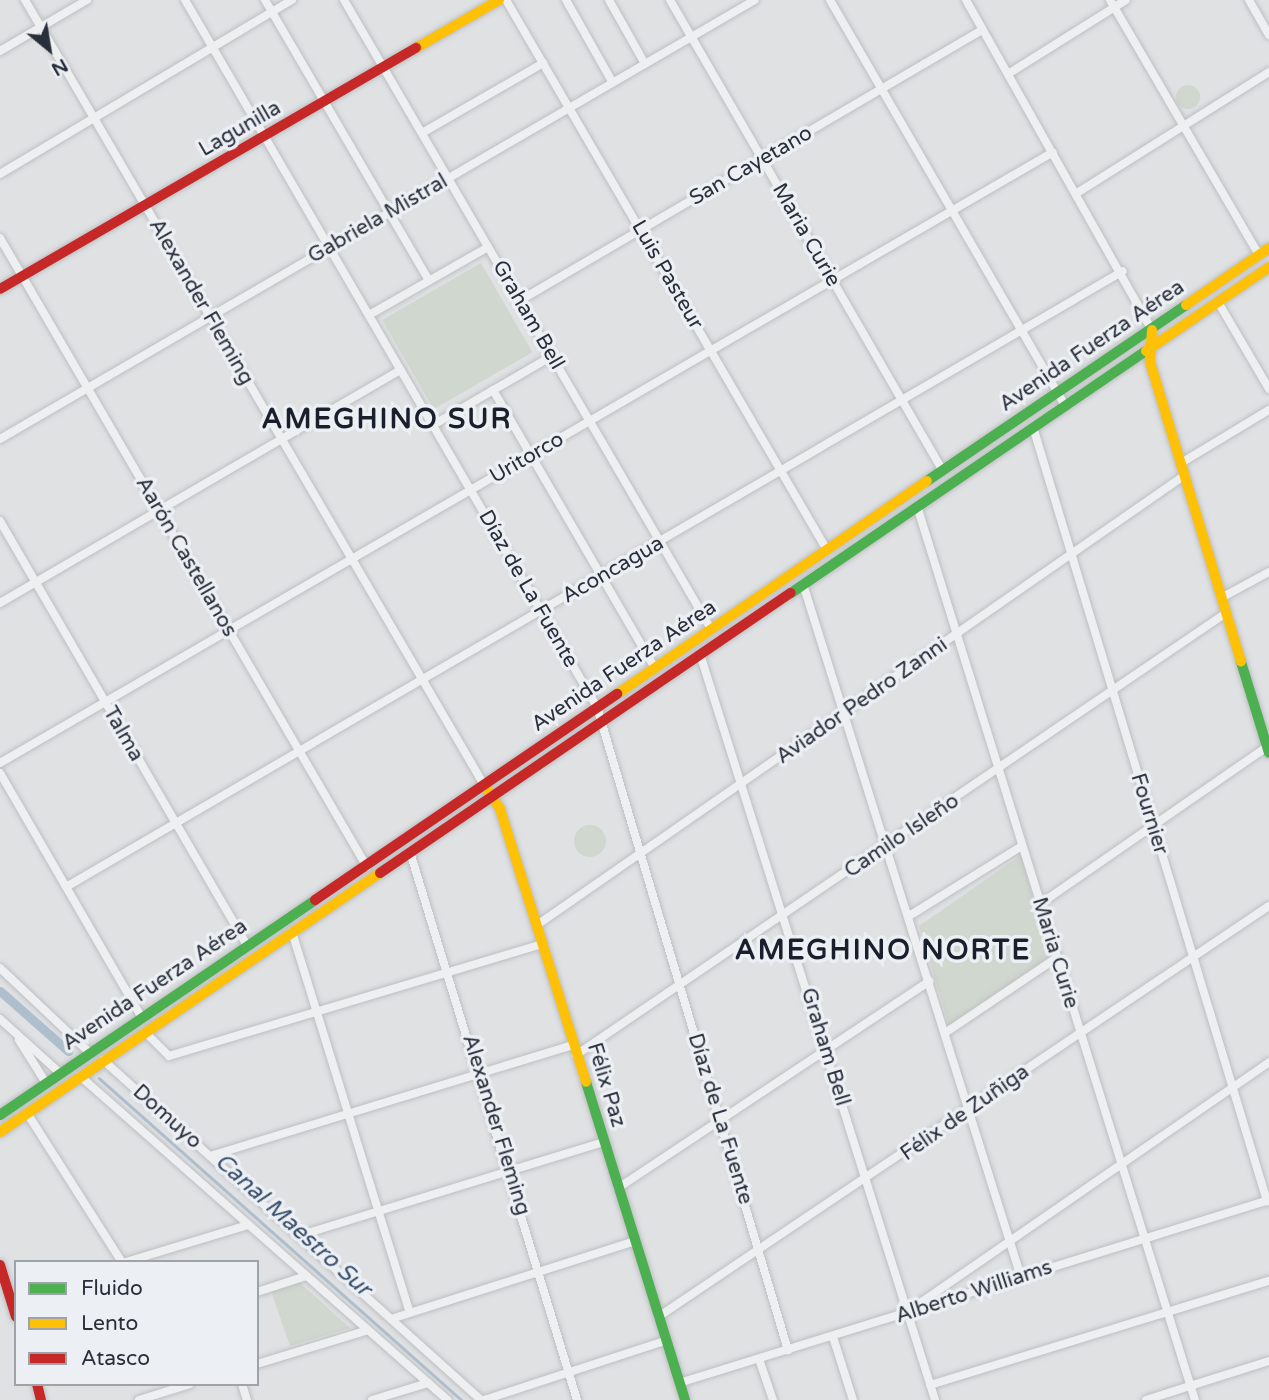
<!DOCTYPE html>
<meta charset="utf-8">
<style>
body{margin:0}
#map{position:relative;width:1269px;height:1400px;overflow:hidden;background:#dfe1e3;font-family:"Varela Round",sans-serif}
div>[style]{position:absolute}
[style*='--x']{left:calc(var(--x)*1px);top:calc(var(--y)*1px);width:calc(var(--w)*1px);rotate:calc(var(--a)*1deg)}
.green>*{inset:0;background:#d0d7cf;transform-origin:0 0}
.round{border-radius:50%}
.stream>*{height:2.5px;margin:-1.25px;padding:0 1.25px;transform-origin:1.25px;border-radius:1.25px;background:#afbecd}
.canal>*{height:9px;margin:-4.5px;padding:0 4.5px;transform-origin:4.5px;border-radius:4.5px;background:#afbecd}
.roads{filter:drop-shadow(0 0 2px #bdbfc1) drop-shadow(0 0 2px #bdbfc1)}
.street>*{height:8px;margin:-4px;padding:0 4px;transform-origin:4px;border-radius:4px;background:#eeeff0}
.fast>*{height:10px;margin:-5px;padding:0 5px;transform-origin:5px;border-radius:5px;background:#4caf50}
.slow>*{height:10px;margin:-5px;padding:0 5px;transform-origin:5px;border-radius:5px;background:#ffc107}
.jam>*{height:10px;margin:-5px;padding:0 5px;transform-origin:5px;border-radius:5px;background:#c62828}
span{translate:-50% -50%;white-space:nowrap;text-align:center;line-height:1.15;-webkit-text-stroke:7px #eceff3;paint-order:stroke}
.street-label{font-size:21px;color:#282f3b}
.water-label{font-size:23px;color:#364e6b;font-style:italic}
.district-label{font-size:28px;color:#1a202b;font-weight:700;letter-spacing:2px}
.legend{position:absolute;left:14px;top:1260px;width:245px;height:126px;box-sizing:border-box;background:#eceff3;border:2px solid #9ea2a9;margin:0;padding:9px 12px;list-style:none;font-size:21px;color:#282f3b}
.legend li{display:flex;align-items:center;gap:14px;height:35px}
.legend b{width:35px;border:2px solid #9ea2a9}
.north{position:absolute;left:14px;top:14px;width:70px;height:70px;-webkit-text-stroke:5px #eceff3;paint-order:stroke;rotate:150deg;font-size:19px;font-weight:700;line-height:28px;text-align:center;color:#282f3b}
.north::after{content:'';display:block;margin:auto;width:24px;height:32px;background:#282f3b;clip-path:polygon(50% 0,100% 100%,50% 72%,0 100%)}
</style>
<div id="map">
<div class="green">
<i class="round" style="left:1176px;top:85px;width:24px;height:24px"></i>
<i style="left:481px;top:263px;width:103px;height:114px;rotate:60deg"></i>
<i class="round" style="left:574px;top:825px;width:32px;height:32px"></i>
<i style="clip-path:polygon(1021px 855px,1050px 958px,949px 1025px,919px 926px)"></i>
<i style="clip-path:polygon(299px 1282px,350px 1328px,290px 1346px,271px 1291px)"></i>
</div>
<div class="stream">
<i style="--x:99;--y:1078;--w:485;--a:41.6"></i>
</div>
<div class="canal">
<i style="--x:0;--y:991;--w:91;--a:41.4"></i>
</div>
<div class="roads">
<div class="street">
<i style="--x:25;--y:0;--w:909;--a:59.68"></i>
<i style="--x:185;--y:0;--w:818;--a:59.77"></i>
<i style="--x:597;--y:707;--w:671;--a:73.46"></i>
<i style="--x:265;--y:0;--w:325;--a:59.7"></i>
<i style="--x:344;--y:0;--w:728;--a:59.74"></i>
<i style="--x:506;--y:0;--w:637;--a:59.73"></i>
<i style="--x:566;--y:0;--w:95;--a:60.5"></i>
<i style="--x:609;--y:0;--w:73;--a:60.6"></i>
<i style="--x:670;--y:0;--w:544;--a:59.9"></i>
<i style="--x:830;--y:0;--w:468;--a:59.9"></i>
<i style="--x:966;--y:0;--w:379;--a:60.6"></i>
<i style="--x:1110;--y:0;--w:295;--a:59.7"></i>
<i style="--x:1249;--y:0;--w:40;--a:60.3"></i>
<i style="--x:0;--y:51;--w:101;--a:-30.4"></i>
<i style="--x:1008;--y:74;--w:139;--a:-32.1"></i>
<i style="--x:422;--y:133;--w:140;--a:-30"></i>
<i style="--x:0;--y:174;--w:340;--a:-30.8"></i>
<i style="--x:1077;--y:193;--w:227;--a:-32.2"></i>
<i style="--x:0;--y:238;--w:728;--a:59.74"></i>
<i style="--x:519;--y:301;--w:536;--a:-30.34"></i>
<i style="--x:1218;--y:302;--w:101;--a:59.6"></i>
<i style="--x:369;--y:315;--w:137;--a:-29.7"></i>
<i style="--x:493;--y:390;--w:322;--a:59.8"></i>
<i style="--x:433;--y:425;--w:138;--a:-30.1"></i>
<i style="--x:1033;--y:427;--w:809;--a:73.18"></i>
<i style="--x:0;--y:439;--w:873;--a:-30.18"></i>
<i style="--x:1181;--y:463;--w:103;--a:-31.1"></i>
<i style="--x:917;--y:506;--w:936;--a:72.73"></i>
<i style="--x:0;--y:521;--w:492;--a:59.8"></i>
<i style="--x:803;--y:584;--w:726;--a:72.54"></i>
<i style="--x:1221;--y:598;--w:55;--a:-28.4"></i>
<i style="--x:0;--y:603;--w:463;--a:-30.2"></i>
<i style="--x:700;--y:654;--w:782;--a:72.51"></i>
<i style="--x:0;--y:763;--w:1217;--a:-30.12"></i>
<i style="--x:0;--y:773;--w:283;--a:59.9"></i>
<i style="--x:410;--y:852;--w:573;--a:73.05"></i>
<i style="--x:66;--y:887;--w:1223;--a:-30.23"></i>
<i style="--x:1040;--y:904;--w:276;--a:-34.7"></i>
<i style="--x:909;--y:916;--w:133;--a:-31.8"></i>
<i style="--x:537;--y:925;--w:789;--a:-34.78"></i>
<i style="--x:292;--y:932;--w:396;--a:72.8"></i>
<i style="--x:0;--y:968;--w:124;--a:43.4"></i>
<i style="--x:0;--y:1019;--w:81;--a:42"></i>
<i style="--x:145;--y:1032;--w:34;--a:45"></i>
<i style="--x:169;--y:1056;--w:390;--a:-16.7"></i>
<i style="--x:945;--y:1033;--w:134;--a:-34"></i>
<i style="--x:19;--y:1040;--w:51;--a:57.9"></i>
<i style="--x:576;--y:1055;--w:786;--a:-34.22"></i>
<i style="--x:103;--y:1060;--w:508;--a:41.97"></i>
<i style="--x:80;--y:1076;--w:490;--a:41.4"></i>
<i style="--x:27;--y:1113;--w:177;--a:57.5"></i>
<i style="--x:210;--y:1156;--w:380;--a:-17"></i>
<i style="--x:618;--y:1188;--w:374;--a:-33.6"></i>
<i style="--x:298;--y:1236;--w:319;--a:-17.1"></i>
<i style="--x:126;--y:1262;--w:127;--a:-16.9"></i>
<i style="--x:257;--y:1292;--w:52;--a:-18.1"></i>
<i style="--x:919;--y:1309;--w:9;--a:-63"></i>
<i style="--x:923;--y:1301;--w:421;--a:-34.6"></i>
<i style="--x:658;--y:1317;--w:736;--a:-33.93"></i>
<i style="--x:391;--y:1319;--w:256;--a:-17.7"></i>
<i style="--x:833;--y:1337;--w:66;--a:72.4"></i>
<i style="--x:759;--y:1359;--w:43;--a:71.1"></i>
<i style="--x:257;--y:1364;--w:116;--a:-17"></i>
<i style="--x:679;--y:1383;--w:618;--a:-17.23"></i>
<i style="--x:242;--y:1384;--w:17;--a:73"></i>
<i style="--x:930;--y:1385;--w:355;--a:-17.1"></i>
<i style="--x:139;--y:1400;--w:53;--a:-17.4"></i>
<i style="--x:372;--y:1400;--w:59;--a:-16.9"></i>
<i style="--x:484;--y:1400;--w:190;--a:-18.1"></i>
<i style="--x:1146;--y:1400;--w:129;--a:-17.6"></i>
</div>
<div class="fast">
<i style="--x:927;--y:481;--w:313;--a:-34.2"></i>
<i style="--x:791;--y:593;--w:430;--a:-34.3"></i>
<i style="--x:1241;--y:662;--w:95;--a:72.9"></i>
<i style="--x:586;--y:1082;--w:333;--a:72.7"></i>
<i style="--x:0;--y:1115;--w:381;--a:-34.3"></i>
</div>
<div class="slow">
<i style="--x:416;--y:48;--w:96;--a:-30"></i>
<i style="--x:1186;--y:305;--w:101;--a:-34.5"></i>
<i style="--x:1152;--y:330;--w:32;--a:94"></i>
<i style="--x:1150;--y:362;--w:313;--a:73.1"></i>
<i style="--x:1146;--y:351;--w:149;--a:-34.3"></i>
<i style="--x:617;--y:694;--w:376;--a:-34.5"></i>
<i style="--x:484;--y:785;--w:29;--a:56"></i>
<i style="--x:500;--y:809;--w:286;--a:72.5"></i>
<i style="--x:0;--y:1132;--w:460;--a:-34.3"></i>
</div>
<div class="jam">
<i style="--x:0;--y:289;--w:481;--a:-30.1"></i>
<i style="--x:380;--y:873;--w:497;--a:-34.3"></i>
<i style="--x:315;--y:900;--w:366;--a:-34.3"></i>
<i style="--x:0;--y:1265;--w:54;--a:72.9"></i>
<i style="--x:37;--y:1384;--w:16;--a:76"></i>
</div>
</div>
<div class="street-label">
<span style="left:240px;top:129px;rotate:-30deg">Lagunilla</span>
<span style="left:751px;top:166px;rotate:-30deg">San Cayetano</span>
<span style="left:378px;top:219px;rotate:-30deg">Gabriela Mistral</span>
<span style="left:806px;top:235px;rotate:60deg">Maria Curie</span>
<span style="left:667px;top:275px;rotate:60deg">Luis Pasteur</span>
<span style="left:201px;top:302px;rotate:60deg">Alexander Fleming</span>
<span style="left:528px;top:315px;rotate:60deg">Graham Bell</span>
<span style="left:1092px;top:346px;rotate:-34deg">Avenida Fuerza Aérea</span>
<span style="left:527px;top:458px;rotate:-30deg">Uritorco</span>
<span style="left:186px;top:557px;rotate:60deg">Aarón Castellanos</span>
<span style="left:613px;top:570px;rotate:-30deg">Aconcagua</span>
<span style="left:528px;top:589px;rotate:60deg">Díaz de La Fuente</span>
<span style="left:624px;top:666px;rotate:-34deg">Avenida Fuerza Aérea</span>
<span style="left:862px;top:701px;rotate:-35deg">Aviador Pedro Zanni</span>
<span style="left:123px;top:734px;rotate:60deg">Talma</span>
<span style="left:1149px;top:814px;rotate:73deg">Fournier</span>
<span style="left:902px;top:836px;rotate:-34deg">Camilo Isleño</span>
<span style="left:1055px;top:953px;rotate:73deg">Maria Curie</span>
<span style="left:155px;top:985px;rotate:-34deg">Avenida Fuerza Aérea</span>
<span style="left:825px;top:1047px;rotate:73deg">Graham Bell</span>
<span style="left:606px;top:1085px;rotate:73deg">Félix Paz</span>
<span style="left:965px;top:1113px;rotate:-35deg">Félix de Zuñiga</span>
<span style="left:167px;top:1117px;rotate:42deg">Domuyo</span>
<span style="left:720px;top:1119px;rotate:73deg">Díaz de La Fuente</span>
<span style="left:496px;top:1125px;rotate:73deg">Alexander Fleming</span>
<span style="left:974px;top:1292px;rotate:-18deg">Alberto Williams</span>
</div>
<div class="water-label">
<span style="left:293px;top:1225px;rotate:42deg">Canal Maestro Sur</span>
</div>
<div class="district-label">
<span style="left:387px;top:419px">AMEGHINO SUR</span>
<span style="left:883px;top:950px">AMEGHINO NORTE</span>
</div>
<ul class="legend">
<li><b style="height:9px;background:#4caf50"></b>Fluido</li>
<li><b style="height:9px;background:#ffc107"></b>Lento</li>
<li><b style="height:9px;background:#c62828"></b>Atasco</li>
</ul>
<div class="north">N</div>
</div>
